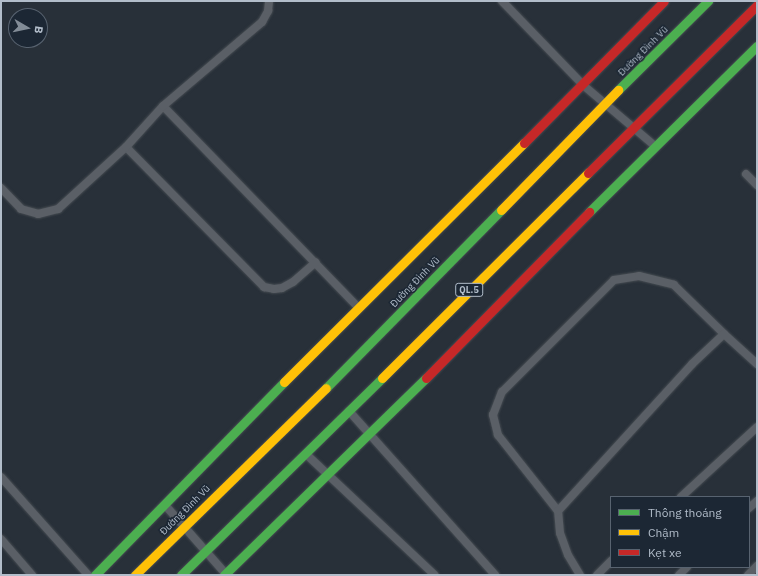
<!DOCTYPE html>
<meta charset="utf-8">
<style>
body{margin:0}
#map{position:relative;width:758px;height:576px;overflow:hidden;background:#283039;font-family:"IBM Plex Sans",sans-serif}
div>[style]{position:absolute}
[style*='--x']{left:calc(var(--x)*1px);top:calc(var(--y)*1px);width:calc(var(--w)*1px);rotate:calc(var(--a)*1deg)}
.roads{filter:drop-shadow(0 0 1px #454b51) drop-shadow(0 0 1px #454b51)}
.lane>*{height:8px;margin:-4px;padding:0 4px;transform-origin:4px;border-radius:4px;background:#5a5f66}
.fast>*{height:9px;margin:-4.5px;padding:0 4.5px;transform-origin:4.5px;border-radius:4.5px;background:#4caf50}
.slow>*{height:9px;margin:-4.5px;padding:0 4.5px;transform-origin:4.5px;border-radius:4.5px;background:#ffc107}
.jam>*{height:9px;margin:-4.5px;padding:0 4.5px;transform-origin:4.5px;border-radius:4.5px;background:#c62828}
span{translate:-50% -50%;white-space:nowrap;text-align:center;line-height:1.15;-webkit-text-stroke:3px #1c2734;paint-order:stroke}
.shield-label span{padding:1px 3px;background:#1c2734;border:1px solid;border-radius:3px;-webkit-text-stroke-width:0}
.shield-label{font-size:9px;color:#b2bdca;font-weight:700}
.street-label{font-size:10px;color:#b2bdca}
.frame{position:absolute;inset:0;border:2px solid #b2bdca;pointer-events:none}
.legend{position:absolute;left:610px;top:496px;width:140px;height:72px;box-sizing:border-box;background:#1c2734;border:1px solid #586370;margin:0;padding:5px 7px;list-style:none;font-size:12px;color:#b2bdca}
.legend li{display:flex;align-items:center;gap:8px;height:20px}
.legend b{width:20px;border:1px solid #586370}
.north{position:absolute;left:8px;top:8px;width:40px;height:40px;box-sizing:border-box;background:#1c2734;border:1px solid #586370;border-radius:50%;rotate:99deg;font-size:11px;font-weight:700;line-height:16px;text-align:center;color:#b2bdca}
.north::after{content:'';display:block;margin:auto;width:14px;height:18px;background:#828c97;clip-path:polygon(50% 0,100% 100%,50% 72%,0 100%)}
</style>
<div id="map">
<div class="roads">
<div class="lane">
<i style="--x:502;--y:1;--w:117;--a:46"></i>
<i style="--x:583;--y:85;--w:94;--a:40.3"></i>
<i style="--x:163;--y:106;--w:281;--a:45.9"></i>
<i style="--x:126;--y:147;--w:197;--a:45.4"></i>
<i style="--x:264;--y:287;--w:10;--a:11"></i>
<i style="--x:274;--y:289;--w:8;--a:-7"></i>
<i style="--x:282;--y:288;--w:13;--a:-29"></i>
<i style="--x:293;--y:282;--w:30;--a:-41"></i>
<i style="--x:746;--y:174;--w:16;--a:45"></i>
<i style="--x:1;--y:188;--w:29;--a:46"></i>
<i style="--x:21;--y:209;--w:18;--a:16"></i>
<i style="--x:38;--y:214;--w:21;--a:-14"></i>
<i style="--x:58;--y:209;--w:92;--a:-42.4"></i>
<i style="--x:126;--y:147;--w:55;--a:-47.9"></i>
<i style="--x:163;--y:106;--w:130;--a:-40.3"></i>
<i style="--x:262;--y:22;--w:13;--a:-61"></i>
<i style="--x:268;--y:11;--w:10;--a:-84"></i>
<i style="--x:349;--y:411;--w:220;--a:48.3"></i>
<i style="--x:307;--y:455;--w:175;--a:43.2"></i>
<i style="--x:1;--y:477;--w:131;--a:48.4"></i>
<i style="--x:681;--y:497;--w:103;--a:-42.6"></i>
<i style="--x:165;--y:505;--w:91;--a:48.6"></i>
<i style="--x:749;--y:508;--w:11;--a:-41"></i>
<i style="--x:558;--y:511;--w:97;--a:-128.3"></i>
<i style="--x:498;--y:435;--w:21;--a:-104"></i>
<i style="--x:493;--y:415;--w:25;--a:-69"></i>
<i style="--x:502;--y:392;--w:158;--a:-45"></i>
<i style="--x:614;--y:280;--w:25;--a:-9"></i>
<i style="--x:639;--y:276;--w:36;--a:14"></i>
<i style="--x:674;--y:285;--w:70;--a:44.4"></i>
<i style="--x:1;--y:539;--w:48;--a:49.3"></i>
<i style="--x:580;--y:575;--w:23;--a:-121"></i>
<i style="--x:568;--y:555;--w:23;--a:-110"></i>
<i style="--x:560;--y:533;--w:22;--a:-95"></i>
<i style="--x:558;--y:511;--w:199;--a:-47.6"></i>
<i style="--x:692;--y:364;--w:44;--a:-43.2"></i>
<i style="--x:724;--y:334;--w:45;--a:42.3"></i>
<i style="--x:597;--y:575;--w:20;--a:-45"></i>
<i style="--x:679;--y:575;--w:11;--a:-45"></i>
<i style="--x:748;--y:575;--w:13;--a:-45"></i>
</div>
<div class="fast">
<i style="--x:618;--y:90;--w:127;--a:-44.7"></i>
<i style="--x:589;--y:212;--w:236;--a:-44.7"></i>
<i style="--x:326;--y:388;--w:250;--a:-45.5"></i>
<i style="--x:95;--y:575;--w:270;--a:-45.6"></i>
<i style="--x:181;--y:575;--w:281;--a:-44.4"></i>
<i style="--x:224;--y:575;--w:282;--a:-44.3"></i>
</div>
<div class="slow">
<i style="--x:501;--y:210;--w:168;--a:-45.7"></i>
<i style="--x:382;--y:378;--w:291;--a:-44.9"></i>
<i style="--x:284;--y:382;--w:339;--a:-44.9"></i>
<i style="--x:135;--y:575;--w:267;--a:-44.4"></i>
</div>
<div class="jam">
<i style="--x:524;--y:143;--w:199;--a:-45.4"></i>
<i style="--x:588;--y:173;--w:238;--a:-44.8"></i>
<i style="--x:426;--y:378;--w:233;--a:-45.5"></i>
</div>
</div>
<div class="shield-label">
<span style="left:469px;top:290px">QL.5</span>
</div>
<div class="street-label">
<span style="left:643px;top:51px;rotate:-45deg">Đường Đình Vũ</span>
<span style="left:415px;top:282px;rotate:-46deg">Đường Đình Vũ</span>
<span style="left:185px;top:510px;rotate:-45deg">Đường Đình Vũ</span>
</div>
<div class="frame"></div>
<ul class="legend">
<li><b style="height:5px;background:#4caf50"></b>Thông thoáng</li>
<li><b style="height:5px;background:#ffc107"></b>Chậm</li>
<li><b style="height:5px;background:#c62828"></b>Kẹt xe</li>
</ul>
<div class="north">B</div>
</div>
